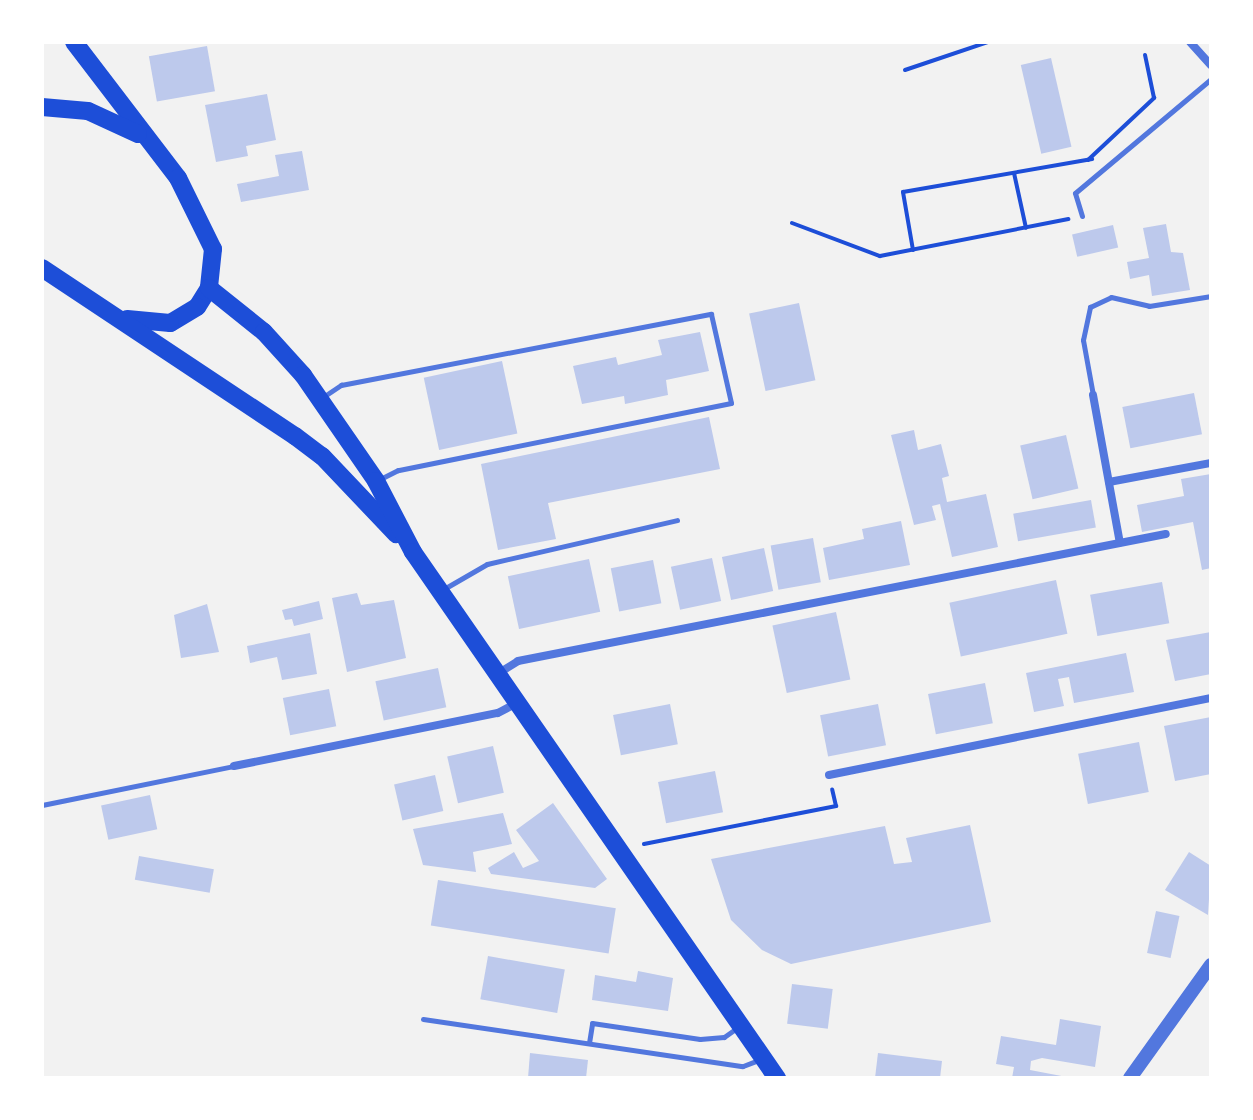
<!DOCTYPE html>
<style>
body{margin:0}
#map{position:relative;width:1253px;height:1120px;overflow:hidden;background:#f2f2f2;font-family:"Public Sans",sans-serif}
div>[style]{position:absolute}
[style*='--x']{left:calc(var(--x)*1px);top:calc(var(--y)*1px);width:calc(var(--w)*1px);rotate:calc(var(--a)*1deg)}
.building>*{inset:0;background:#bdc9ec;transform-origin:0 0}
.path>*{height:4px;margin:-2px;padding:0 2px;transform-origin:2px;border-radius:2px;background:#1d4ed8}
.service>*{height:5px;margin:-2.5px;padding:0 2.5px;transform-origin:2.5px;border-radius:2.5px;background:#5277de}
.minor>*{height:8px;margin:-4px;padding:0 4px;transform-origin:4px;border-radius:4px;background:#5277de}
.tertiary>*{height:14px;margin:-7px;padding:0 7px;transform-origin:7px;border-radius:7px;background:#5277de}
.primary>*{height:18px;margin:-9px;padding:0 9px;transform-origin:9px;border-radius:9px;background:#1d4ed8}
span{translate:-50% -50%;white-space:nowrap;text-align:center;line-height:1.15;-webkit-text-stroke:6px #fff;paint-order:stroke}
.frame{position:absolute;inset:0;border:44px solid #fff;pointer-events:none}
</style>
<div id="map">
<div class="building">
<i style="left:207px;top:46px;width:46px;height:59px;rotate:80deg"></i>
<i style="left:1051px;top:58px;width:91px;height:31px;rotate:77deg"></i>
<i style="clip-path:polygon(267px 94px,276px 140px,246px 146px,248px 156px,216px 162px,205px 105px)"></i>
<i style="clip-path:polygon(302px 151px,309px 190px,241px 202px,237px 184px,279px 176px,275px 155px)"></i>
<i style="clip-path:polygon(1166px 224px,1171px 252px,1183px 253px,1190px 290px,1152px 296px,1149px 275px,1130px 279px,1127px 262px,1149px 258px,1143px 228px)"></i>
<i style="left:1113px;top:225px;width:23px;height:42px;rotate:77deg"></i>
<i style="left:799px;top:303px;width:79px;height:51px;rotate:78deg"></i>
<i style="clip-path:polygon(700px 332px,709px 371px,666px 380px,668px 395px,625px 404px,624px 396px,582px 404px,573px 366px,616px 357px,618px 365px,662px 355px,658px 340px)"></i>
<i style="left:502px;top:361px;width:74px;height:80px;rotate:78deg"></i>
<i style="left:1194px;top:393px;width:42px;height:73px;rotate:79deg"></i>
<i style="clip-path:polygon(709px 417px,720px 469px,548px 503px,556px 539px,498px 550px,481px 464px)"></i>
<i style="clip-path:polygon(914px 430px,918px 450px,941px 444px,949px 476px,942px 478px,947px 502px,986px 494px,998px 547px,952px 557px,940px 504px,932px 506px,936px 520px,914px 525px,891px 435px)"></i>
<i style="left:1066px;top:435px;width:55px;height:47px;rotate:77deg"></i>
<i style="clip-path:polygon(1211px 474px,1211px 568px,1202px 570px,1193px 522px,1142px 532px,1137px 505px,1184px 496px,1181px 479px)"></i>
<i style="left:1091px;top:500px;width:28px;height:79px;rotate:80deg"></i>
<i style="clip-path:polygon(901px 521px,910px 565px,829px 580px,823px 548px,864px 539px,862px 529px)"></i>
<i style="left:813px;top:538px;width:45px;height:43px;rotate:80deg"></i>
<i style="left:764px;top:548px;width:44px;height:43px;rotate:78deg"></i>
<i style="left:712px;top:558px;width:44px;height:42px;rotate:78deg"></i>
<i style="left:589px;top:559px;width:54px;height:83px;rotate:78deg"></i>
<i style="left:653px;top:560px;width:44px;height:43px;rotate:79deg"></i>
<i style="left:1056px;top:580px;width:55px;height:109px;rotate:78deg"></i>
<i style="left:1162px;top:582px;width:42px;height:73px;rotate:80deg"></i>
<i style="clip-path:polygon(357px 593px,361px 605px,394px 600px,406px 658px,347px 672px,332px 598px)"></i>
<i style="clip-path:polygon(319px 601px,323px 619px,294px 626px,292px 619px,285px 620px,282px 610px)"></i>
<i style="clip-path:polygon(207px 604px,219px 652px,181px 658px,174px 615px)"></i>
<i style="left:836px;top:612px;width:69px;height:65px;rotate:78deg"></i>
<i style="clip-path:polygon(1211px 632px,1211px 674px,1175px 681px,1166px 640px)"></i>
<i style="clip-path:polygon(310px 633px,317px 674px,282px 680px,277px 657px,250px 663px,247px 646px)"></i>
<i style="clip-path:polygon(1126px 653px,1134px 692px,1074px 703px,1069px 677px,1058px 679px,1064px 706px,1034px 712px,1026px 673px)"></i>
<i style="left:438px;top:668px;width:40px;height:64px;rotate:78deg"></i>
<i style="left:985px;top:683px;width:41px;height:58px;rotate:79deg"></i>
<i style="left:329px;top:689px;width:38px;height:47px;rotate:79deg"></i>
<i style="left:670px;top:704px;width:41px;height:58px;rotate:79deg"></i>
<i style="left:878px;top:704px;width:42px;height:59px;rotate:79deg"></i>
<i style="clip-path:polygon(1211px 717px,1211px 774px,1175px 781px,1164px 726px)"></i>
<i style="left:1139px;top:742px;width:51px;height:62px;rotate:79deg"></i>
<i style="left:493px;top:746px;width:48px;height:47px;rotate:77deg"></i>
<i style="left:715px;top:771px;width:42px;height:58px;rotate:79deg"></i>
<i style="left:435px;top:775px;width:37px;height:42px;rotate:77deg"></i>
<i style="left:150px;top:795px;width:35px;height:50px;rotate:78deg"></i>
<i style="clip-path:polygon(553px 803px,607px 879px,595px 888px,491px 874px,488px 868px,514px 852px,523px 868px,539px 861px,516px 830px)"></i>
<i style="clip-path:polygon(503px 813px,512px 844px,473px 852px,476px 872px,423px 865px,413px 829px)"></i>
<i style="clip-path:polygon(970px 825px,991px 922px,791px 964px,762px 950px,731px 920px,711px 859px,885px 826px,894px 864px,912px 862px,906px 838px)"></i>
<i style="clip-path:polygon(1189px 852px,1211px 866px,1208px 915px,1165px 890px)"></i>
<i style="left:139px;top:856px;width:76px;height:24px;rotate:10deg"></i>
<i style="left:438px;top:880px;width:180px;height:46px;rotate:9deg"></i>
<i style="left:1156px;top:911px;width:24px;height:43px;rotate:12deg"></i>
<i style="left:488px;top:956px;width:78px;height:44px;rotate:10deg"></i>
<i style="clip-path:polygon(638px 971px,673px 978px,668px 1011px,592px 1000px,595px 975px,636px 982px)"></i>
<i style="left:792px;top:984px;width:41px;height:40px;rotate:7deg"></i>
<i style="clip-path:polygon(1060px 1019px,1101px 1026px,1095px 1067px,1042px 1058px,1031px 1061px,1030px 1070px,1072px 1078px,1012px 1078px,1014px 1067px,996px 1064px,1001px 1036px,1056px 1045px)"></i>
<i style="clip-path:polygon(530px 1053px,588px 1060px,586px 1078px,528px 1078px)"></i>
<i style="clip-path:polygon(878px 1053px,942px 1061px,940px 1078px,875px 1078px)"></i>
</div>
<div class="path">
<i style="--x:905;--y:70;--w:88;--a:-18.6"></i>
<i style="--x:1088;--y:160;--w:91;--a:-43.2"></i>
<i style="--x:1154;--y:98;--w:44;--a:-101.8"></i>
<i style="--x:1014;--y:173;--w:56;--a:77.7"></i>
<i style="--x:792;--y:223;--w:94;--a:20.6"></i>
<i style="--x:880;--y:256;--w:192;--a:-11.1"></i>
<i style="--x:913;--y:250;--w:59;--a:-99.8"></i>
<i style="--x:903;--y:192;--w:192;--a:-9.9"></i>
<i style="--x:644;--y:844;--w:196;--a:-11.2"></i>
<i style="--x:836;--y:806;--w:17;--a:-103"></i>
</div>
<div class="service">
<i style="--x:1082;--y:216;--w:24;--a:-107"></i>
<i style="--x:1075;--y:193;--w:177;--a:-40"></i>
<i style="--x:1093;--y:395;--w:56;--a:-100.3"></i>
<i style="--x:1083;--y:340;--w:34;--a:-78"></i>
<i style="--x:1090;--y:307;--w:23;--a:-25"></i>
<i style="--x:1111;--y:297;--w:39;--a:13"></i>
<i style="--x:1149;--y:306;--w:63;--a:-9.2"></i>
<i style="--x:323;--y:397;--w:22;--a:-34"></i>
<i style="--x:341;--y:385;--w:377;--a:-10.9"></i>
<i style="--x:711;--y:314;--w:91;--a:77.3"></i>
<i style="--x:731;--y:403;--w:340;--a:168.6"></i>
<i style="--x:398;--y:470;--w:20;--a:153"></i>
<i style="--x:442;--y:590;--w:52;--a:-30"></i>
<i style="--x:487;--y:564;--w:195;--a:-13"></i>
<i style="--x:42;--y:805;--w:195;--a:-11.5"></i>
<i style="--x:423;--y:1019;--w:323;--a:8.4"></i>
<i style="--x:743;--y:1066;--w:17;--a:-21"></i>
<i style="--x:589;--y:1043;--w:20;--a:-81"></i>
<i style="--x:592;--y:1023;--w:109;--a:8.4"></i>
<i style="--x:700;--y:1039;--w:24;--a:-5"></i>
<i style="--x:724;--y:1037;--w:16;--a:-35"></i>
</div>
<div class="minor">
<i style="--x:1190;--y:42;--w:31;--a:48"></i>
<i style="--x:1093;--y:395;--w:150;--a:79.7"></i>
<i style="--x:1109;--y:482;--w:104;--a:-10.6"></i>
<i style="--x:499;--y:673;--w:22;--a:-32"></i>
<i style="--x:518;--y:661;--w:660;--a:-11.09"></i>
<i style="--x:234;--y:766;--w:269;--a:-11.4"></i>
<i style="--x:498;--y:713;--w:21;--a:-28"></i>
<i style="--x:829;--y:775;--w:390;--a:-11.4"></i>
</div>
<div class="tertiary">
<i style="--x:1130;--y:1078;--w:139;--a:-54.4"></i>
</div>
<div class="primary">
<i style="--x:74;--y:42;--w:171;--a:52.6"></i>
<i style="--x:178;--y:178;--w:79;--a:63.8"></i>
<i style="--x:213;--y:249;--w:39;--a:96"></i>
<i style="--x:209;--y:288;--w:22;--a:122"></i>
<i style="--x:197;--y:307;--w:31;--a:149"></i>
<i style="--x:170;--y:323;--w:43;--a:-174.7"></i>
<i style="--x:42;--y:107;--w:46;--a:5"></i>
<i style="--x:88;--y:111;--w:55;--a:24.7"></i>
<i style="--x:42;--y:268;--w:304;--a:33.6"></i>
<i style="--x:295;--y:436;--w:34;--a:37"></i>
<i style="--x:322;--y:456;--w:108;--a:46.5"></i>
<i style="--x:209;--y:288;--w:70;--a:38.7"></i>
<i style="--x:264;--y:332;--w:58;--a:47.8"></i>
<i style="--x:303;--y:375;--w:129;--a:55.4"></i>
<i style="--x:376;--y:481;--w:80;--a:62.5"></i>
<i style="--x:413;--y:552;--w:640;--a:55.32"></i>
</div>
<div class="frame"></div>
</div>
